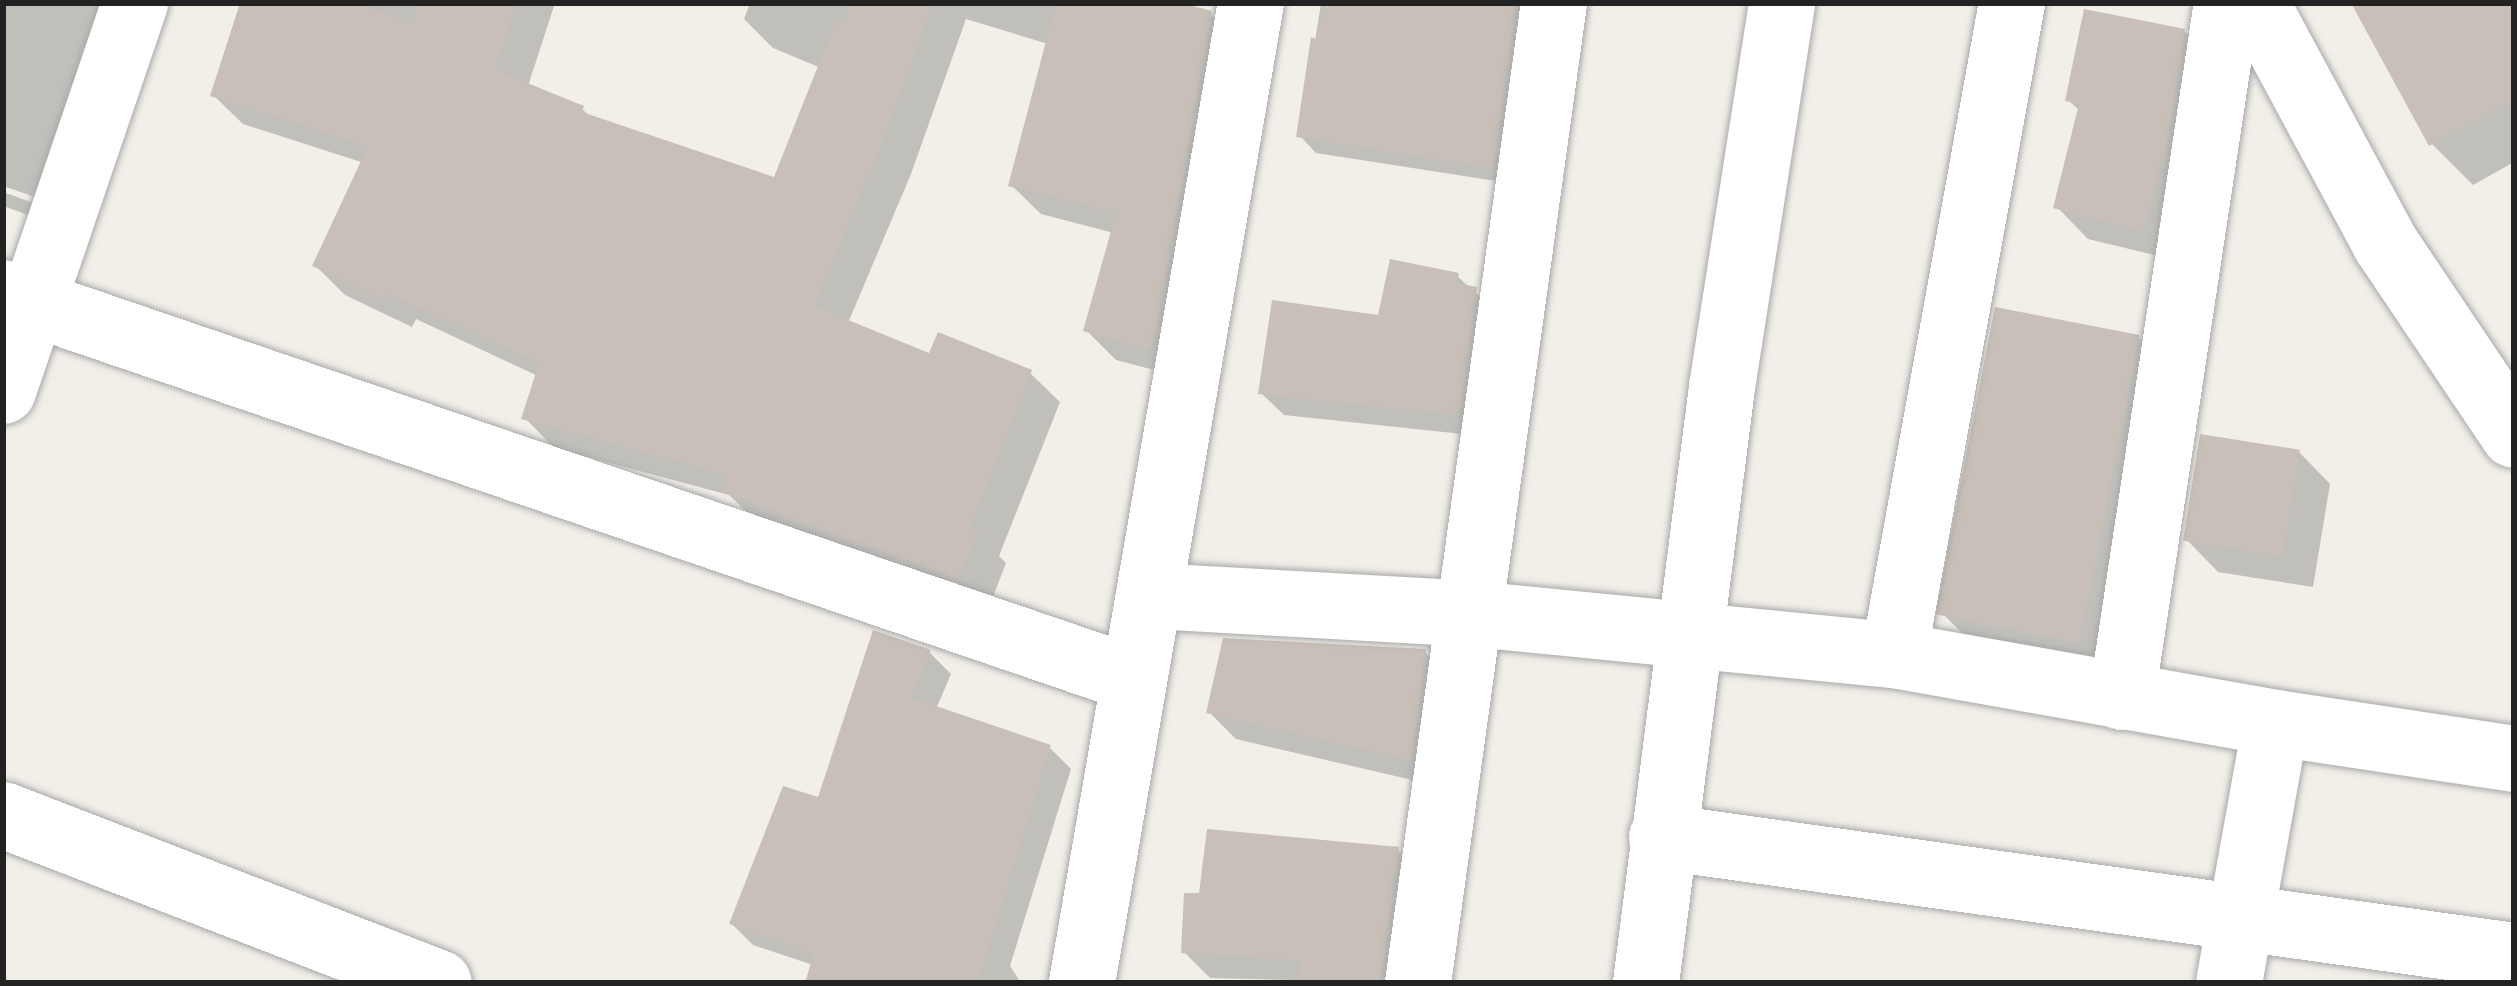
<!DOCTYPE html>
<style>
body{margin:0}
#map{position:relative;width:2517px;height:986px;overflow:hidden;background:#f2efe9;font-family:"DM Sans",sans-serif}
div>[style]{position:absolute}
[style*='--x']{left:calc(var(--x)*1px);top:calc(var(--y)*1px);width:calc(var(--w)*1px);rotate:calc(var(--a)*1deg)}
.shadow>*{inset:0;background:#0003}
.building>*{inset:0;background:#c7bfb8;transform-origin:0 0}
.roads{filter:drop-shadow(0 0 3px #a9a9a9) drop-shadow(0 0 3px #a9a9a9)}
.street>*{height:66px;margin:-33px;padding:0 33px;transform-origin:33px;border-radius:33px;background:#fff}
span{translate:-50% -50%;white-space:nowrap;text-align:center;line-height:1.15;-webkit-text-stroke:12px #fff;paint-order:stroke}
.frame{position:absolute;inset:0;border:6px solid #222;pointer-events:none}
</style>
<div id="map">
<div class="shadow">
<i style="clip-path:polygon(3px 3px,139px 3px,59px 226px,3px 206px,3px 192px,42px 206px,44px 200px,3px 186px)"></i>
<i style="clip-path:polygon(243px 3px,555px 3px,528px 86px,582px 109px,592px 118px,776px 181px,821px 68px,773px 48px,744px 19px,750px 3px,1170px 3px,1210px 14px,1240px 43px,1181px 377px,1116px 360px,1086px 330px,1114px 233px,1041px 214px,1011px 185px,1048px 44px,966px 19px,911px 174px,848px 323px,931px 356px,1030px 373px,1060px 402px,999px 556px,1006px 563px,989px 607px,755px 520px,729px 495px,554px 448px,525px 418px,538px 376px,416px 319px,412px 327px,345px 295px,316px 266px,364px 163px,243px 124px,213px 95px)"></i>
<i style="clip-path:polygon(1321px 3px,1538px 3px,1509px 183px,1316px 153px,1300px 136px)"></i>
<i style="clip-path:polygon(2365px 3px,2514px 3px,2514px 162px,2473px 185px,2432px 144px)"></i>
<i style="clip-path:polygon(2184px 31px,2215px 63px,2175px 260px,2088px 239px,2057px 207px,2080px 111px,2068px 100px)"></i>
<i style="clip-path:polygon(1457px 276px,1498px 313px,1481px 436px,1284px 415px,1261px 393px)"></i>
<i style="clip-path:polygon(2138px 337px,2169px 368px,2123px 671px,1974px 645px,1943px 614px)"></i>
<i style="clip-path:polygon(2299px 452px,2330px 484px,2313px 587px,2218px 572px,2187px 540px)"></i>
<i style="clip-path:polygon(929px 652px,951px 674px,936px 709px,1050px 748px,1071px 769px,1010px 966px,1021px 983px,808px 983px,813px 965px,753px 945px,732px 924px)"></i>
<i style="clip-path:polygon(1425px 652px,1452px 679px,1438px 786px,1236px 739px,1209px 712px)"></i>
<i style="clip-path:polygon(1398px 850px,1424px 877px,1410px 983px,1210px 978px,1184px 952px)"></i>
</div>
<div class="building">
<i style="clip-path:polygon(240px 3px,356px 3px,412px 25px,419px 3px,517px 3px,495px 70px,584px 106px,582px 112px,774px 177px,837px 18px,845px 21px,851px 3px,933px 3px,882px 144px,814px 306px,929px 353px,938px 332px,1032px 370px,970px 528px,978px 531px,959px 580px,722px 492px,729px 475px,521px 419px,539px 363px,386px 292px,382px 300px,312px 266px,368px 146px,210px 96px)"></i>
<i style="clip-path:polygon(1056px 3px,1182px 3px,1212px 11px,1152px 350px,1083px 331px,1116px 213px,1008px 186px)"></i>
<i style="clip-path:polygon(1326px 3px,1516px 5px,1493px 168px,1296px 137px,1311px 37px,1316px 39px)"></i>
<i style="clip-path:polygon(2351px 3px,2514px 3px,2514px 99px,2429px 146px)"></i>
<i style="clip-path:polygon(2084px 9px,2185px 29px,2171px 122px,2144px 231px,2053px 208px,2079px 104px,2065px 101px)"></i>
<i style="clip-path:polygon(1390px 259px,1459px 273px,1457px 283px,1477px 287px,1459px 415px,1258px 394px,1272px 300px,1378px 315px)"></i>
<i style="left:1995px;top:307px;width:147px;height:313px;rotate:11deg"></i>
<i style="left:2200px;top:434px;width:101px;height:108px;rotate:9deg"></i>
<i style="clip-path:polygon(873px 630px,931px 650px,912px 698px,1051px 745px,978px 983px,805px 983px,814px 953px,729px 924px,783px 786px,818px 797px)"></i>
<i style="clip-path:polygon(1223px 638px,1426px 649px,1411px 760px,1206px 713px)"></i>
<i style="clip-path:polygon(1207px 829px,1399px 847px,1381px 983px,1297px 983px,1301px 960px,1181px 953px,1184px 893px,1199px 893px)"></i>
</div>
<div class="roads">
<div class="street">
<i style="--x:2256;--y:3;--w:272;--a:61.7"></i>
<i style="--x:2385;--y:243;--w:231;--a:56.1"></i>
<i style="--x:3;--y:293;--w:1191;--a:18.86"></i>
<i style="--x:3;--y:391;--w:410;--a:-71.2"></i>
<i style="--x:1152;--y:596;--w:322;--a:3.2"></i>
<i style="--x:1473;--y:614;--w:423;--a:5.6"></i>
<i style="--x:1894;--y:655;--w:388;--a:10.1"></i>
<i style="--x:2276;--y:723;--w:241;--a:8.6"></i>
<i style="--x:1894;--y:655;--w:663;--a:-79.74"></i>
<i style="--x:2122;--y:697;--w:702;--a:-81.4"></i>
<i style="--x:3;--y:815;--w:467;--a:21.1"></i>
<i style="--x:1662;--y:837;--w:860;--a:7.95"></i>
<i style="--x:1082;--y:983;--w:994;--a:-80.22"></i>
<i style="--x:1418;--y:983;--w:989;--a:-82.1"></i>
<i style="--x:1646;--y:983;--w:601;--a:-82.73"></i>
<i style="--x:1722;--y:387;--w:389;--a:-81.1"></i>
<i style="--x:2229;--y:983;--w:264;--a:-79.8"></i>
</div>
</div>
<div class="frame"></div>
</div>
